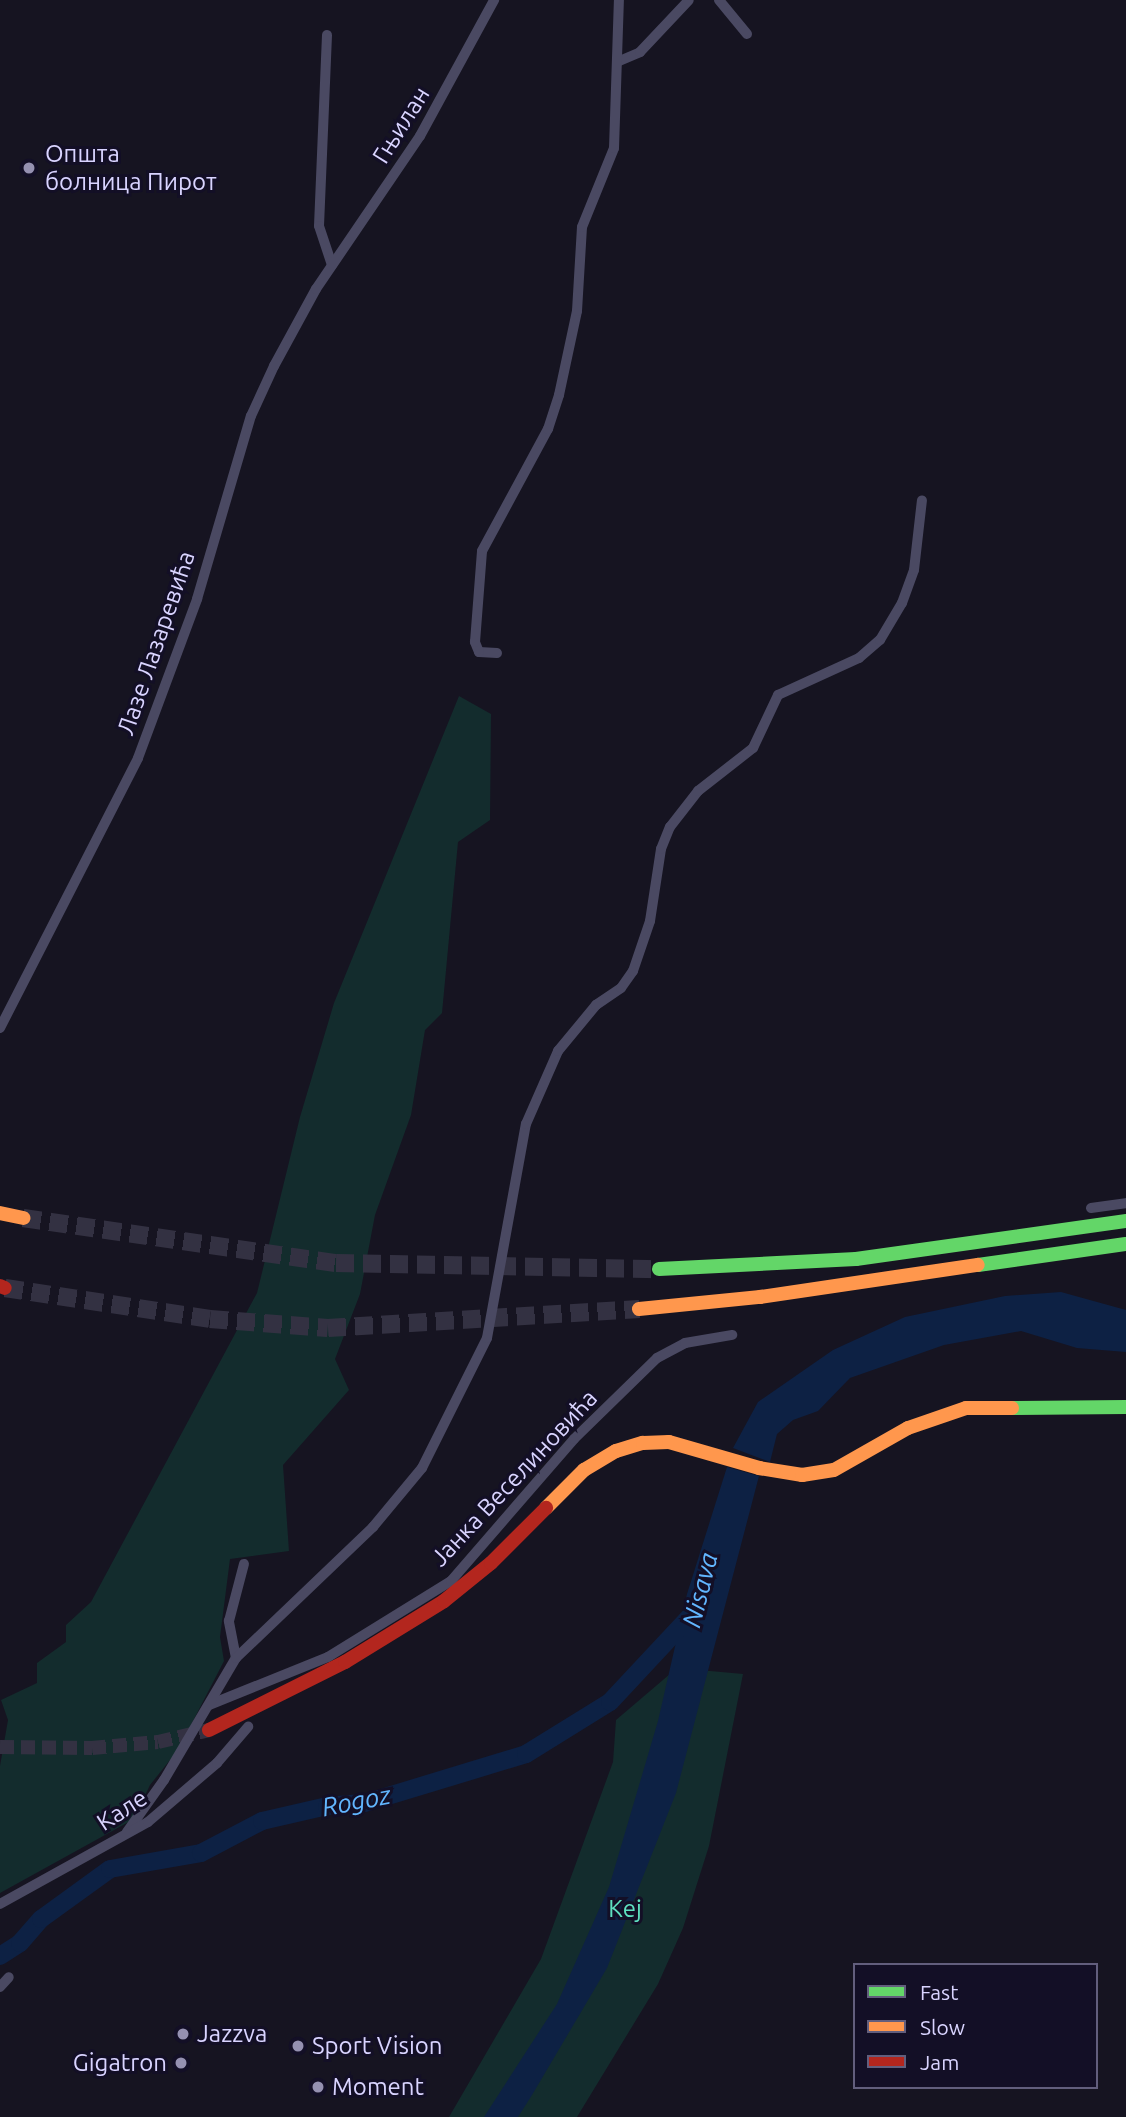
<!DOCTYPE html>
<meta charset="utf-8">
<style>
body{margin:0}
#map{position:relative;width:1126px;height:2117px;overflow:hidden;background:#161421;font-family:Ubuntu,sans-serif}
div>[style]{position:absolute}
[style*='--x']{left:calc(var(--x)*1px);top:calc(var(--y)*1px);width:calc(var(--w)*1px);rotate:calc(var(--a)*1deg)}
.green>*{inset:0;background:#132c2d}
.water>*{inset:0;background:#0d2144}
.river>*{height:18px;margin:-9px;padding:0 9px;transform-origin:9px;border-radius:9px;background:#0d2144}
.secondary-tunnel>*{height:14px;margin-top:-7px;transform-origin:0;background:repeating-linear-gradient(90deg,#333142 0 14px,transparent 0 21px)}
.highway-tunnel>*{height:18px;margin-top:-9px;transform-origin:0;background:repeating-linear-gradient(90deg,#333142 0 18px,transparent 0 27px)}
.street>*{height:10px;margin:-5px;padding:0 5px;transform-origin:5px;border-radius:5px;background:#4a4962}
.fast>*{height:14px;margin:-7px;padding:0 7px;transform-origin:7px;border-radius:7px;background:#63d668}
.slow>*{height:14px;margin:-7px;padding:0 7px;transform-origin:7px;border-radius:7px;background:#ff974d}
.jam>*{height:14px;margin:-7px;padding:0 7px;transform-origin:7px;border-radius:7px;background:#b3261e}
.dots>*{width:19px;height:19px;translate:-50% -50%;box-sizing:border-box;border:4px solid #130f26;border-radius:50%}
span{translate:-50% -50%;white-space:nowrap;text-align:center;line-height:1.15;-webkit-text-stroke:6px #130f26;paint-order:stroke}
.street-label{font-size:24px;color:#d9d4ff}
.poi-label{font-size:24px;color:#d9d4ff}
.left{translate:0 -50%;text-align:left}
.right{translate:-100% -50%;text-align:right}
.park-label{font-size:24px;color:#5fe0c0}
.water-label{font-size:26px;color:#62b6ff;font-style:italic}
.legend{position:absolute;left:853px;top:1963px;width:245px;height:126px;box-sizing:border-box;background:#130f26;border:2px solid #625e7d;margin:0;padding:9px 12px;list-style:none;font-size:21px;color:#d9d4ff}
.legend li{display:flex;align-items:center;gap:14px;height:35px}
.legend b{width:35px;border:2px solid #625e7d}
</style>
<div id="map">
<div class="green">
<i style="clip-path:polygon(459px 696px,491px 714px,490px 820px,458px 842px,442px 1013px,425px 1030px,411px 1115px,375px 1215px,360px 1294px,335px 1359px,349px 1390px,283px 1465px,289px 1551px,230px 1559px,220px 1637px,224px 1661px,178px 1750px,150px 1785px,134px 1819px,0 1893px,0 1766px,8px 1720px,1px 1700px,37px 1683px,37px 1663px,66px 1642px,66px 1625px,91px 1602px,257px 1293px,300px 1117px,334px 1003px)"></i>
<i style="clip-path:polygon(677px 1668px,743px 1674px,709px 1846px,683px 1928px,658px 1984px,577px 2117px,449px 2117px,541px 1959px,613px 1762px,616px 1720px)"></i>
</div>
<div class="water">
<i style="clip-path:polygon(1061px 1292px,1126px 1310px,1126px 1352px,1077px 1348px,1021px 1331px,944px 1345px,850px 1378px,818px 1411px,793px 1420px,777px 1434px,770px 1462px,733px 1448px,758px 1402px,833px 1350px,905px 1317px,1005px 1296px)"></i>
<i style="clip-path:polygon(727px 1467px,759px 1476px,676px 1793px,607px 1968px,532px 2095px,518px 2117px,484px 2117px,557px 2004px,609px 1887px,658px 1721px,687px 1594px)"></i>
</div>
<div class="river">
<i style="--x:0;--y:1956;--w:24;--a:-33"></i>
<i style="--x:20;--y:1943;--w:32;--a:-49"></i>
<i style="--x:41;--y:1919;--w:85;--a:-35.9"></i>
<i style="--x:110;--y:1869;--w:92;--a:-10"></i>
<i style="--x:201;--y:1853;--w:69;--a:-27.7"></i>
<i style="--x:262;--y:1821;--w:67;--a:-13"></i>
<i style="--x:327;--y:1806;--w:38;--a:-5"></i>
<i style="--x:365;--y:1803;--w:168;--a:-16.9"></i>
<i style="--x:526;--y:1754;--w:99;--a:-31.8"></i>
<i style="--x:610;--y:1702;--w:122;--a:-47"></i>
</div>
<div class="secondary-tunnel">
<i style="--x:0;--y:1747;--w:92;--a:0.6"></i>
<i style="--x:92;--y:1748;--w:66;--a:-5.2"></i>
<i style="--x:158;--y:1742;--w:52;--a:-13.2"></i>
</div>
<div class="highway-tunnel">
<i style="--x:23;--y:1218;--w:316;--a:8.2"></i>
<i style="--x:336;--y:1263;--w:323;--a:1.1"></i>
<i style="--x:5;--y:1288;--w:207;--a:8.6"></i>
<i style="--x:210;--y:1319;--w:118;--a:4.4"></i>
<i style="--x:328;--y:1328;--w:312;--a:-3.5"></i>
</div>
<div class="street">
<i style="--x:719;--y:0;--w:44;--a:50.5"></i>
<i style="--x:327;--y:35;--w:191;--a:92.4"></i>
<i style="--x:319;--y:226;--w:41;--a:71.6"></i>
<i style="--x:617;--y:62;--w:25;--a:-23"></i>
<i style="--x:640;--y:52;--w:71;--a:-46.7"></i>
<i style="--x:497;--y:653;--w:18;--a:-177"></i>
<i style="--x:479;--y:652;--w:11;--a:-112"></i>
<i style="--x:475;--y:642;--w:91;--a:-85.6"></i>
<i style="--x:482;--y:551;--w:139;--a:-61.6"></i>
<i style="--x:548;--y:429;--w:36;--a:-72"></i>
<i style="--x:559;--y:395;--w:86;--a:-77.9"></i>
<i style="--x:577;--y:311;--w:84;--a:-86.6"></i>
<i style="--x:582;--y:227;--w:85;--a:-67.9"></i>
<i style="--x:614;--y:148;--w:148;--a:-88.1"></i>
<i style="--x:0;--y:1028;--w:303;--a:-62.9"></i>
<i style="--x:138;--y:758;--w:170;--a:-69.6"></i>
<i style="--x:197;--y:599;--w:191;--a:-73.6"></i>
<i style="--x:251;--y:416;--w:55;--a:-65.3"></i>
<i style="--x:274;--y:366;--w:88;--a:-61.4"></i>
<i style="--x:316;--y:289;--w:185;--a:-55.8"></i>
<i style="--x:420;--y:136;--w:155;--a:-61.4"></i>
<i style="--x:1091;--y:1208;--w:35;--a:-8"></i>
<i style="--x:236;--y:1658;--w:38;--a:-101"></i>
<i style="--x:229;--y:1621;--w:59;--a:-75.3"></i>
<i style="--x:209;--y:1705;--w:128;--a:-22"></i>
<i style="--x:328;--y:1657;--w:145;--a:-31.7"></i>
<i style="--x:451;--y:1581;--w:188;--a:-49.1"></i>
<i style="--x:574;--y:1439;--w:116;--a:-44.3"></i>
<i style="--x:657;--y:1358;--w:32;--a:-28"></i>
<i style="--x:685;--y:1343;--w:48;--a:-9.7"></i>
<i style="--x:127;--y:1832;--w:64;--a:-54.6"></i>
<i style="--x:164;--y:1780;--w:142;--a:-59.5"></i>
<i style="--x:236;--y:1658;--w:190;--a:-43.7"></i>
<i style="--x:373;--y:1527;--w:77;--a:-50.3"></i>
<i style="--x:422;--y:1468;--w:145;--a:-63.4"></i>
<i style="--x:487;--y:1338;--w:218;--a:-79.7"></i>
<i style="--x:526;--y:1124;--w:80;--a:-66.3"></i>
<i style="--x:558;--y:1051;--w:60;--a:-50.4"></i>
<i style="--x:596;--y:1005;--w:30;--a:-34"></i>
<i style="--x:621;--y:988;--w:21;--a:-55"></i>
<i style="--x:633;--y:971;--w:53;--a:-71.2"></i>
<i style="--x:650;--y:921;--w:73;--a:-81.3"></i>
<i style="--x:661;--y:849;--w:24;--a:-68"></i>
<i style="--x:670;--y:827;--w:46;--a:-52.1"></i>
<i style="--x:698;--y:791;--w:70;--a:-38"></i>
<i style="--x:753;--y:748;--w:59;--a:-64.7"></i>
<i style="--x:778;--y:695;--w:89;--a:-24.6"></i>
<i style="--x:859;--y:658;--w:28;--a:-41"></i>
<i style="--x:880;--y:640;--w:43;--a:-59.3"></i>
<i style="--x:902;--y:603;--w:35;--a:-70"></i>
<i style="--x:914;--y:570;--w:70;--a:-83.5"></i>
<i style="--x:0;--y:1904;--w:169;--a:-29"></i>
<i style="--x:148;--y:1822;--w:91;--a:-40.5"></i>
<i style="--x:217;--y:1763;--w:48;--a:-49.3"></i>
<i style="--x:0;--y:1987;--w:13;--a:-48"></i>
</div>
<div class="fast">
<i style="--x:978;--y:1265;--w:149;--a:-8.1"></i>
<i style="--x:659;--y:1269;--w:197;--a:-2.9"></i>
<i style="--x:856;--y:1259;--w:273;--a:-8"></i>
<i style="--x:1012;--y:1408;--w:114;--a:-0.5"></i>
</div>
<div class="slow">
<i style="--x:0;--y:1213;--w:24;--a:12"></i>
<i style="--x:639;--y:1309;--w:122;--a:-5.7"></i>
<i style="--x:760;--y:1297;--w:220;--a:-8.4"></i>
<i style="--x:546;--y:1508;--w:54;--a:-45"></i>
<i style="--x:584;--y:1470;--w:37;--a:-31"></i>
<i style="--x:616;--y:1451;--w:28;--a:-17"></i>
<i style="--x:643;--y:1443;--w:26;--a:-2"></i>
<i style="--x:669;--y:1442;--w:94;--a:16.1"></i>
<i style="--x:759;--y:1468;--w:44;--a:9.2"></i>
<i style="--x:802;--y:1475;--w:32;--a:-9"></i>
<i style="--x:834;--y:1470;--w:85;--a:-29.6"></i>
<i style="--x:908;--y:1428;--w:61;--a:-19"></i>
<i style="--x:966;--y:1408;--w:46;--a:0"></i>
</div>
<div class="jam">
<i style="--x:0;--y:1286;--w:5;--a:22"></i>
<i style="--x:209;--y:1730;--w:152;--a:-26.6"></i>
<i style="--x:345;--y:1662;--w:116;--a:-31.6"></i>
<i style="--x:444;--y:1601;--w:60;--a:-39"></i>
<i style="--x:491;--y:1563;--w:78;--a:-45"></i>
</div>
<div class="dots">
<i style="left:29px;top:168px;background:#9591b1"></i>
<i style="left:183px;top:2034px;background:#9591b1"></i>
<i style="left:298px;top:2046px;background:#9591b1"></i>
<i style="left:181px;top:2063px;background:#9591b1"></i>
<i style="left:318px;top:2087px;background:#9591b1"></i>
</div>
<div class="street-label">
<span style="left:401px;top:125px;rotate:-58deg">Гњилан</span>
<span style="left:156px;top:643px;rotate:-71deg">Лазе Лазаревића</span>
<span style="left:514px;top:1478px;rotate:-47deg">Јанка Веселиновића</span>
<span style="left:122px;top:1810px;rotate:-33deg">Кале</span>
</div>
<div class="poi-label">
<span class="left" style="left:45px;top:168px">Општа<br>болница Пирот</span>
<span class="left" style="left:197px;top:2034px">Jazzva</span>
<span class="left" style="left:312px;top:2046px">Sport Vision</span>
<span class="right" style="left:167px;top:2063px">Gigatron</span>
<span class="left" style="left:332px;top:2087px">Moment</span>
</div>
<div class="park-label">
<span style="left:625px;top:1909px">Кеј</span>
</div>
<div class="water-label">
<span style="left:700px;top:1590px;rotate:-76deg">Nisava</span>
<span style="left:356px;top:1801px;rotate:-11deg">Rogoz</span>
</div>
<ul class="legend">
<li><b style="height:9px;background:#63d668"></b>Fast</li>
<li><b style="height:9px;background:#ff974d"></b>Slow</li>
<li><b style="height:9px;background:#b3261e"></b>Jam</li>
</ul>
</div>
